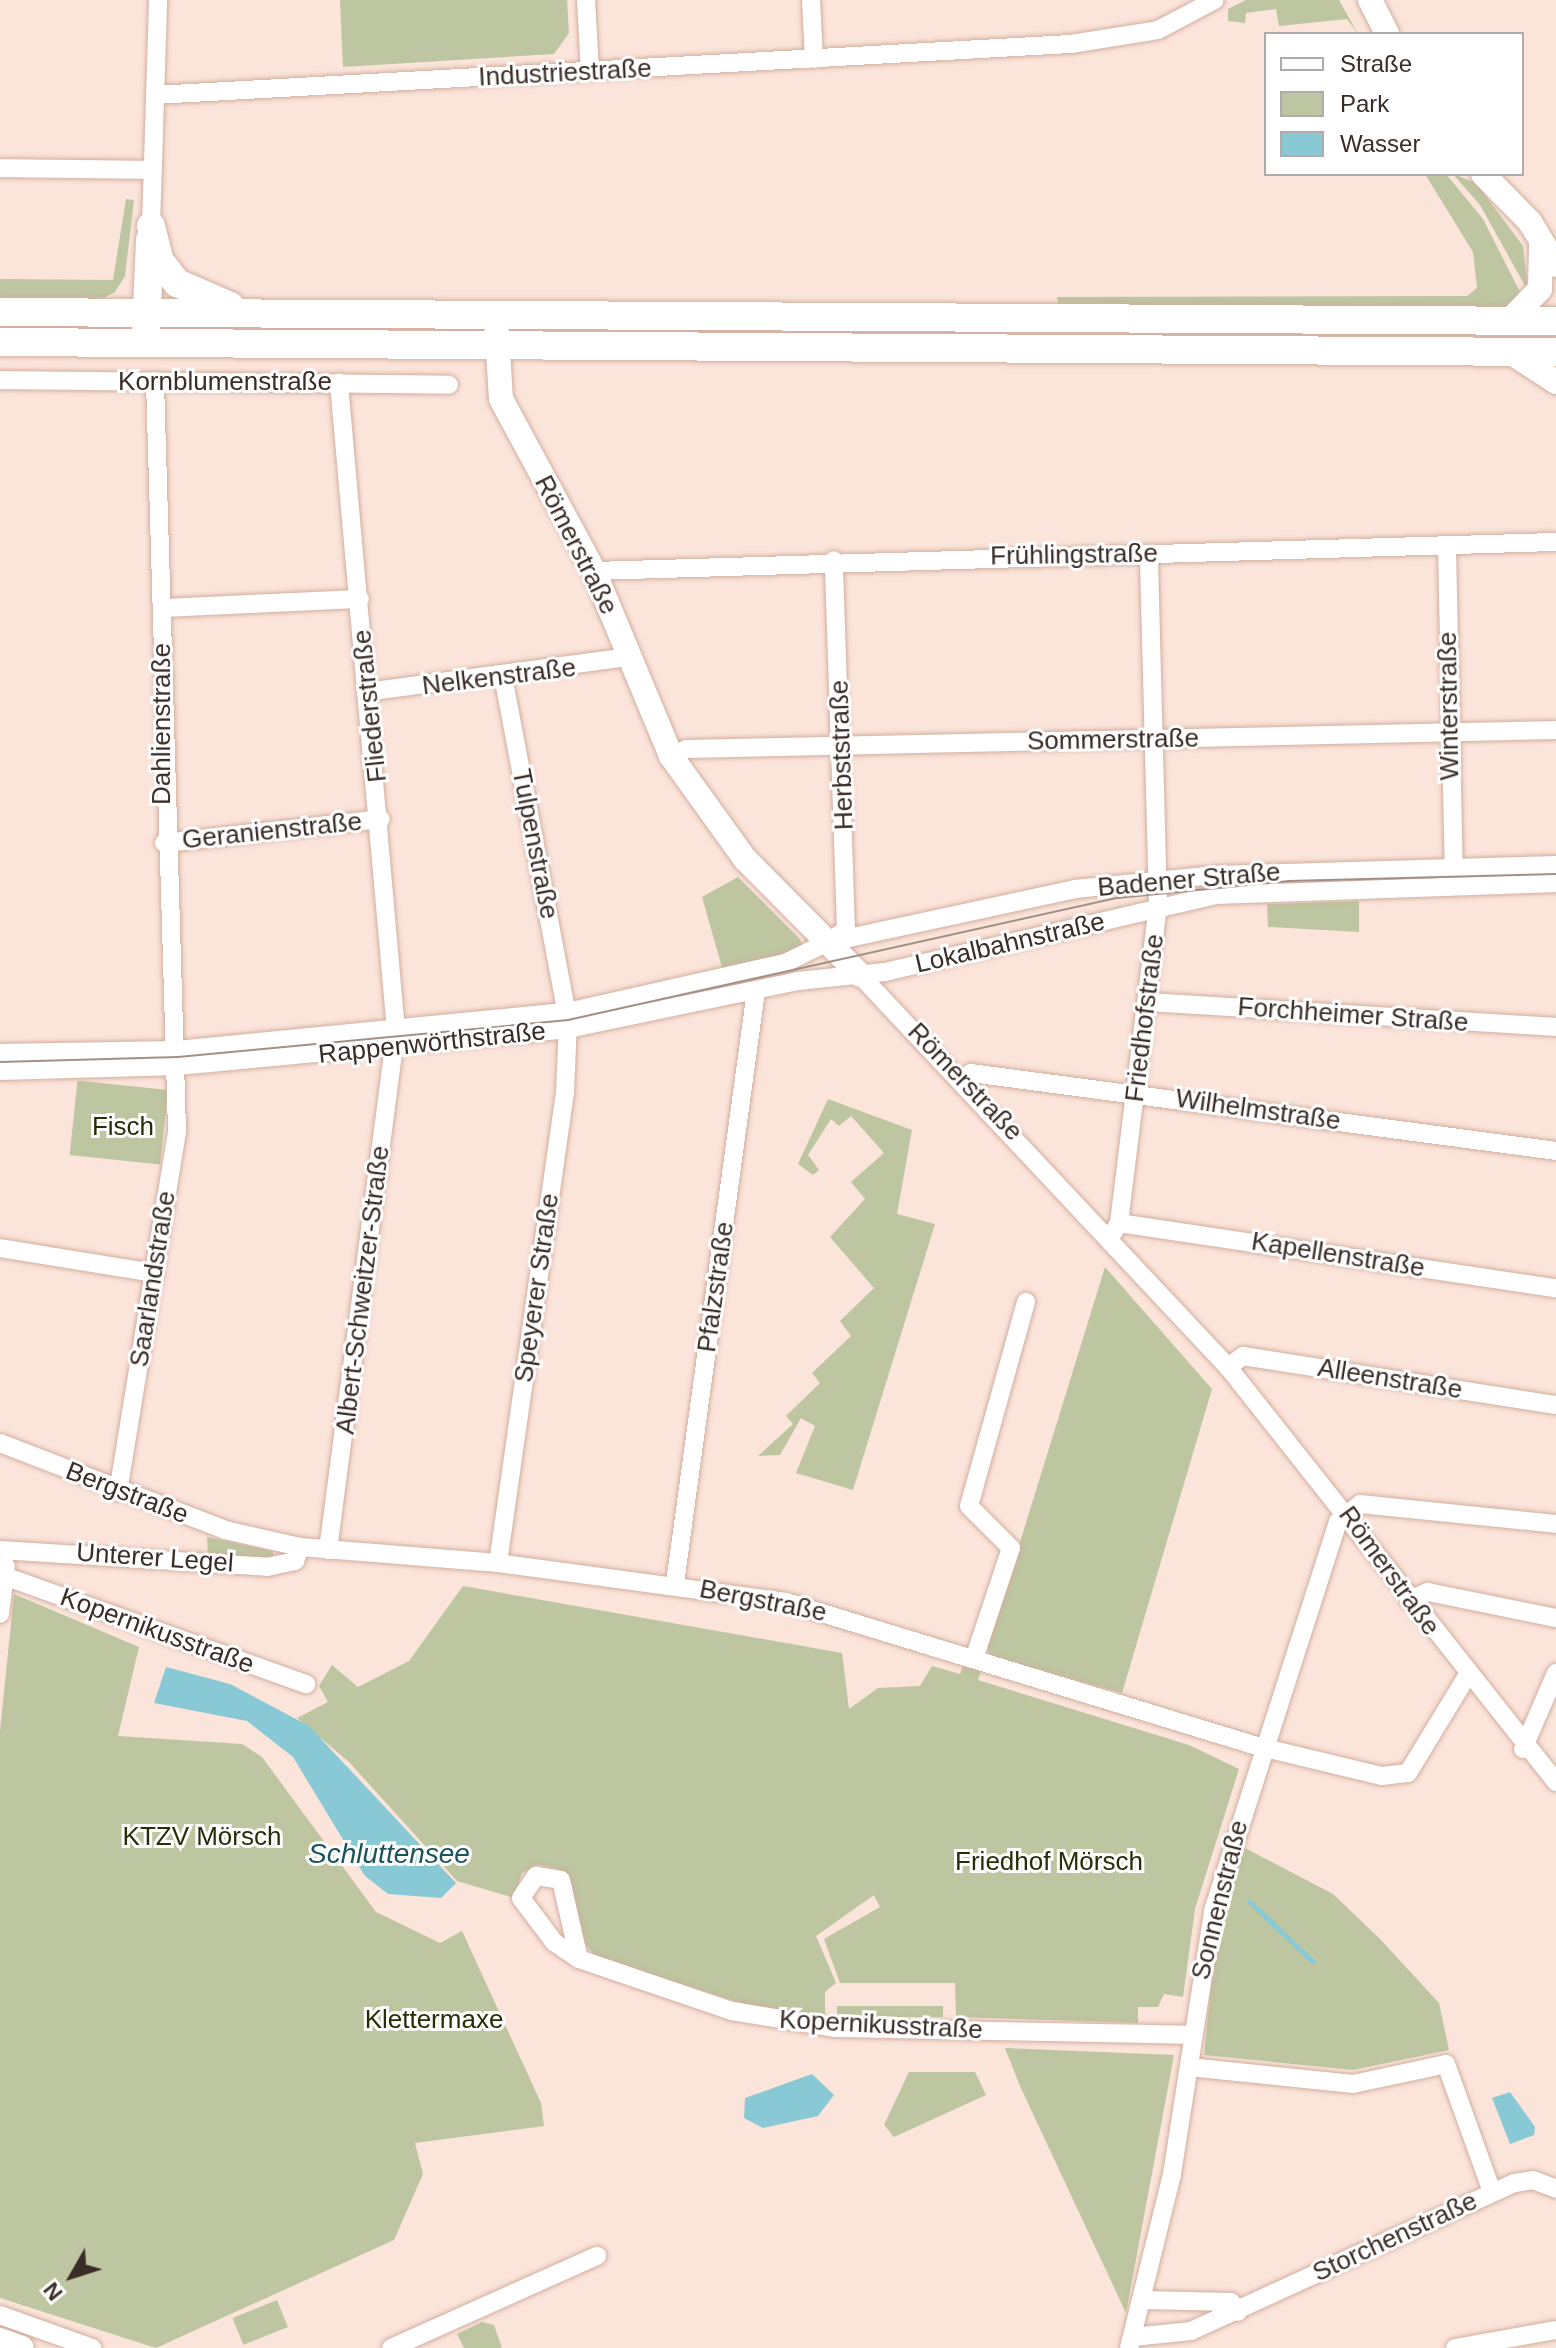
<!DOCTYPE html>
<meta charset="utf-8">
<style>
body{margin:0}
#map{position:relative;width:1556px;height:2348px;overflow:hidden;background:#fbe4da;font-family:Arial,sans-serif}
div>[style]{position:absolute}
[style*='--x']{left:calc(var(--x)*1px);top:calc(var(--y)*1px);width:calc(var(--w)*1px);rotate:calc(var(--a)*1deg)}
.green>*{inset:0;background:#bdc6a0;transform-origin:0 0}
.water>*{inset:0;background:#89c9d6}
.stream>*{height:5px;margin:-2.5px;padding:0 2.5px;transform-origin:2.5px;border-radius:2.5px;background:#89c9d6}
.roads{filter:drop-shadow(0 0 2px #d2ae9f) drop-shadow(0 0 2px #d2ae9f)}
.street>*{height:18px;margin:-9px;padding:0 9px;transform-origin:9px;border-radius:9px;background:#fff}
.secondary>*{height:24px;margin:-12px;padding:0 12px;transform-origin:12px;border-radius:12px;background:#fff}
.primary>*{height:28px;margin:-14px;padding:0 14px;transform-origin:14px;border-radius:14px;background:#fff}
.tram>*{height:2px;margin:-1px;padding:0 1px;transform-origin:1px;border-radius:1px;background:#a29087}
span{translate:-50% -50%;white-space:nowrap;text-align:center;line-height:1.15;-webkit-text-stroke:6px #fff;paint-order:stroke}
.street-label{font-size:26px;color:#3a2c26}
.park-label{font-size:26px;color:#272d06}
.water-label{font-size:28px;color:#1b535c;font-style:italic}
.legend{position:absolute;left:1264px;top:32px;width:260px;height:144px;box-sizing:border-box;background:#fff;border:2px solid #b0aba8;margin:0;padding:10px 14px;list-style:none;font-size:24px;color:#3a2c26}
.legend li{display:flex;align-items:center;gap:16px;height:40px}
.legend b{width:40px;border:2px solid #b0aba8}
.north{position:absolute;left:32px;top:2236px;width:80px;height:80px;-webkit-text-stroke:6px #fff;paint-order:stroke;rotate:231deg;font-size:22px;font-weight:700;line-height:32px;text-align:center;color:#3a2c26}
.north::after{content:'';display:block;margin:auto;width:28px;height:36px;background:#3a2c26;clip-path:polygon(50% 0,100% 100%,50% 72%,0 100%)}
</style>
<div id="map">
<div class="green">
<i style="clip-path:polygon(340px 0,567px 0,569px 33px,554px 54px,343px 67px)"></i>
<i style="clip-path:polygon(1246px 0,1339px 0,1358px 34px,1347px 19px,1279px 26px,1276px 9px,1246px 13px,1245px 23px,1228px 21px,1228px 9px)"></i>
<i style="clip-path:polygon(1425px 174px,1446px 174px,1483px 219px,1524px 300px,1517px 307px,1059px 310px,1057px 297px,1467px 296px,1477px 288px,1473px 252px)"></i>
<i style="clip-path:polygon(1453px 174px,1476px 183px,1523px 246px,1528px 291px,1480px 205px)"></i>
<i style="clip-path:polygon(126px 199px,134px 200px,125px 276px,115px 292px,102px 299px,0 299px,0 279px,113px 280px)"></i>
<i style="clip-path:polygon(738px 877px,800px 939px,803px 949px,723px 971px,702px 897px)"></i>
<i style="clip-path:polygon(1359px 901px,1359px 932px,1268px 927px,1267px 904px)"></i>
<i style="left:168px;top:1090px;width:75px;height:91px;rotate:96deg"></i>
<i style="clip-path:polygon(828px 1099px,912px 1130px,897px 1214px,935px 1224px,853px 1490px,796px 1473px,815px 1426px,801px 1418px,780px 1455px,758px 1456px,793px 1424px,786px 1416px,820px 1383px,812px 1373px,851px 1336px,840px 1321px,874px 1288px,830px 1237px,865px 1199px,851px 1182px,884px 1153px,851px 1116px,839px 1126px,831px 1119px,808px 1155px,819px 1170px,813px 1175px,798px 1164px)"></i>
<i style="clip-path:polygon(1105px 1267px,1212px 1389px,1122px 1693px,989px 1656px,988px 1646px)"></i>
<i style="clip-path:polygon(207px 1537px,272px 1551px,275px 1558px,208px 1557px)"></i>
<i style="clip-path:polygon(463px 1586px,842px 1653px,849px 1709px,878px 1688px,920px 1686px,932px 1666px,960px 1674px,964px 1661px,983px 1666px,978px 1680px,1189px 1745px,1239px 1769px,1195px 1909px,1183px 1997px,1164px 1994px,1158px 2007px,1138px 2007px,1138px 2023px,956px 2017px,955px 1983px,840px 1983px,824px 1939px,880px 1907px,874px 1895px,816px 1936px,836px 1983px,825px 1992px,825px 2021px,785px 2017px,596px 1957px,583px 1942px,572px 1888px,558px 1869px,538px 1865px,522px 1873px,514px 1898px,457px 1881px,349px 1762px,297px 1718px,328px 1702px,319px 1686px,332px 1665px,358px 1687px,409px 1661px)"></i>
<i style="clip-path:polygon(14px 1594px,139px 1647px,118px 1736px,242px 1744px,262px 1757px,376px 1912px,440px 1943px,462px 1931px,541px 2103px,544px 2126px,415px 2143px,423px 2174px,394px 2240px,156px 2348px,0 2298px,0 1731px)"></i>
<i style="clip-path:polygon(1243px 1847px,1333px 1894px,1380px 1939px,1439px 2003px,1449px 2050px,1353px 2070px,1204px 2055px,1214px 1956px)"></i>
<i style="left:837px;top:2006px;width:106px;height:11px"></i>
<i style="clip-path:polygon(1005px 2048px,1174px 2055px,1126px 2313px,1020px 2086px)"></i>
<i style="clip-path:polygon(909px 2072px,975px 2072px,986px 2095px,894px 2137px,884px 2125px)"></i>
<i style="left:277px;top:2300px;width:29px;height:48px;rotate:68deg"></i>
<i style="clip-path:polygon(482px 2322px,494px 2325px,502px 2348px,464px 2348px,457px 2334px)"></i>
</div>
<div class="water">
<i style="clip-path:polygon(166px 1667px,230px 1684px,309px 1726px,456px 1883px,441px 1898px,388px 1894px,365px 1876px,293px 1757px,247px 1721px,154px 1703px)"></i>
<i style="clip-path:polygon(812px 2074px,834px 2095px,818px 2116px,763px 2128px,744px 2118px,745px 2098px)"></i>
<i style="clip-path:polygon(1510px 2092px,1535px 2127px,1534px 2135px,1510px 2144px,1492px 2098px)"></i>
</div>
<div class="stream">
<i style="--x:1250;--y:1902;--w:86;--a:43.6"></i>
</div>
<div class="roads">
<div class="street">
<i style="--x:586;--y:0;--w:71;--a:86.8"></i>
<i style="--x:811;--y:0;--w:59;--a:87.1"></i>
<i style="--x:155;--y:95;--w:917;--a:-3.19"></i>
<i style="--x:1071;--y:44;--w:88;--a:-9.1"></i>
<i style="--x:1158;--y:30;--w:64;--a:-27.8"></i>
<i style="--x:0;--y:168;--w:153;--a:0.7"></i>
<i style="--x:151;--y:226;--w:226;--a:-88.2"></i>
<i style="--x:0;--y:380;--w:449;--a:0.6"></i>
<i style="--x:1447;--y:546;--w:321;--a:88.8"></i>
<i style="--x:594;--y:571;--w:962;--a:-1.73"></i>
<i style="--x:162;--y:608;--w:198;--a:-2.6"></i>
<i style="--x:366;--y:692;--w:266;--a:-7.6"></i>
<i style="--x:671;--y:756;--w:17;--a:-24"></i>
<i style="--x:687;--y:749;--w:869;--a:-1.25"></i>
<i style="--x:164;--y:843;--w:218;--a:-6.3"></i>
<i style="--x:835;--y:941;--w:246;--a:-12.2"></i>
<i style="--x:1075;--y:889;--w:142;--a:-5.7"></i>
<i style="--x:1216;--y:875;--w:340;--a:-1.7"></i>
<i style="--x:860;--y:975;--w:538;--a:46.81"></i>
<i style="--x:1228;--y:1367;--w:529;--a:51.68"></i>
<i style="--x:1149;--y:1002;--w:408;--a:3.5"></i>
<i style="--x:0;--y:1053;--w:177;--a:-1"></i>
<i style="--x:177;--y:1050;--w:392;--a:-5.6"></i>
<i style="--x:567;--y:1012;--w:223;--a:-12.7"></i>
<i style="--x:785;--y:963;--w:48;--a:-26"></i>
<i style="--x:828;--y:942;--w:22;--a:-34"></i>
<i style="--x:846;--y:930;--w:370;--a:-91.9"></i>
<i style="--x:0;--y:1071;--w:179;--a:-1.6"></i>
<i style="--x:179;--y:1066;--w:391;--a:-5.4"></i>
<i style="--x:568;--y:1029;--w:235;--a:-11.8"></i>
<i style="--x:798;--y:981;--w:87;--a:-5.9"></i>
<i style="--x:885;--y:972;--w:341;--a:-13.1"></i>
<i style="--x:1217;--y:895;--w:339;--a:-2"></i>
<i style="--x:963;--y:1080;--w:11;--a:-41"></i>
<i style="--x:971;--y:1073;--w:590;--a:7.59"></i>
<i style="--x:1119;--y:1223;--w:442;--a:8.5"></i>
<i style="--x:1110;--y:1238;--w:17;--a:-59"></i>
<i style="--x:1119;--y:1223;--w:321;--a:-83"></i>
<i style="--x:1158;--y:904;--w:350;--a:-91.5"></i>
<i style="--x:0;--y:1248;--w:157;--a:9.2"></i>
<i style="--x:1228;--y:1367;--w:19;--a:-36"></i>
<i style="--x:1243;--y:1356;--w:317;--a:8.9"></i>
<i style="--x:0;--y:1443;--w:241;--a:21.1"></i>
<i style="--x:225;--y:1530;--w:77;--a:12.8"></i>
<i style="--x:300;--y:1547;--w:199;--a:4.6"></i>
<i style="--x:498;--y:1563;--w:291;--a:7.7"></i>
<i style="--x:786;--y:1602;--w:497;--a:17"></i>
<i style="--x:1261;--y:1747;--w:124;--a:13.5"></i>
<i style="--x:1382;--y:1776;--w:26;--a:-7"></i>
<i style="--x:1408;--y:1773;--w:114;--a:-58.7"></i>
<i style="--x:118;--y:1492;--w:366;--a:-80.7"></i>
<i style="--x:177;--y:1131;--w:750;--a:-91.68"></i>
<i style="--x:0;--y:1550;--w:268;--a:3.6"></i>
<i style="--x:267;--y:1567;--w:29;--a:-12"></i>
<i style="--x:295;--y:1561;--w:15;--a:-70"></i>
<i style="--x:328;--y:1550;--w:523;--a:-82.54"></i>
<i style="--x:396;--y:1031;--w:651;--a:-95.03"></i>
<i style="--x:498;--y:1563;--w:475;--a:-81.9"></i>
<i style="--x:565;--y:1093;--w:73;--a:-87.6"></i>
<i style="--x:568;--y:1020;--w:350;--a:-100.7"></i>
<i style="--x:7;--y:1577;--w:318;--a:19.7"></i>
<i style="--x:675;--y:1583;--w:598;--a:-82.21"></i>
<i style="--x:1409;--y:1600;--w:21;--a:-23"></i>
<i style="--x:1428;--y:1592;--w:131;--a:11.5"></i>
<i style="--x:0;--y:1614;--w:48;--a:-82.9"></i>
<i style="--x:974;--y:1659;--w:117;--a:-71.6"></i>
<i style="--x:1011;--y:1548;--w:59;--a:-135"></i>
<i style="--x:969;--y:1506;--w:212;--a:-74.4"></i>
<i style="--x:1523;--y:1749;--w:83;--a:-66.5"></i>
<i style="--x:579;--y:1959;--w:30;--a:-146"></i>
<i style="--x:554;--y:1942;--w:55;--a:-126.9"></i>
<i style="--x:521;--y:1898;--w:27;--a:-56"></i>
<i style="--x:536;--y:1876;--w:25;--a:9"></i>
<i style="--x:561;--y:1880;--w:81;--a:77.2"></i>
<i style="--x:579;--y:1959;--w:162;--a:18.8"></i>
<i style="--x:732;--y:2011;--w:104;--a:9.4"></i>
<i style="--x:835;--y:2028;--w:358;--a:1.1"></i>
<i style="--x:1189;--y:2067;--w:165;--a:5.9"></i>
<i style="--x:1353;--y:2084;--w:95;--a:-12.1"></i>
<i style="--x:1446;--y:2064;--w:136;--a:70.2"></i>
<i style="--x:1143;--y:2300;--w:88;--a:1.3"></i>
<i style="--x:1231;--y:2302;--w:12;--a:55"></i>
<i style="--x:0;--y:2315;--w:98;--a:19.7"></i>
<i style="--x:1133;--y:2337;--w:58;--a:-5.9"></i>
<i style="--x:1191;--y:2331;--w:356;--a:-24.6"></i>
<i style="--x:1515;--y:2183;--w:18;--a:-9"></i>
<i style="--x:1533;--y:2180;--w:25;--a:21"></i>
<i style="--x:391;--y:2348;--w:226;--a:-24.1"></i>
<i style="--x:1129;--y:2348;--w:179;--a:-76.1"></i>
<i style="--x:1172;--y:2174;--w:266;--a:-81.1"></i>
<i style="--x:1213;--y:1911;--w:409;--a:-72.2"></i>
<i style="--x:1338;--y:1522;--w:28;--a:-39"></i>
<i style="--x:1360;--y:1504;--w:197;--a:5.8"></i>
<i style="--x:1455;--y:2348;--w:103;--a:-10.1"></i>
</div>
<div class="secondary">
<i style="--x:1370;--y:0;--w:38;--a:63"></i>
<i style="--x:1483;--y:174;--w:67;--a:45.6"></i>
<i style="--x:1530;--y:222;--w:50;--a:58.8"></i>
<i style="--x:496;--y:318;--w:81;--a:86.5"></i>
<i style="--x:501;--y:399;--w:196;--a:61.6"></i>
<i style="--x:594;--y:571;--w:200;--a:67.4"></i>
<i style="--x:671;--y:756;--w:127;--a:54.3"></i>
<i style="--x:745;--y:859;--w:163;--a:45.2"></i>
<i style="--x:1510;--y:320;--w:43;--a:-45.9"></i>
<i style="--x:1540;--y:289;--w:43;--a:-88.7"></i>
<i style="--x:1507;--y:350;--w:59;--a:33.1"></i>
<i style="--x:0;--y:2340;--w:23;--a:20"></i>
</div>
<div class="primary">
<i style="--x:151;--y:226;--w:36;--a:76"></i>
<i style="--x:160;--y:261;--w:28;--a:52"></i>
<i style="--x:177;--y:283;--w:58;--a:23.5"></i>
<i style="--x:0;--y:312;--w:1556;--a:0.33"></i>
<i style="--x:146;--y:331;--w:91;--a:-87.5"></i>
<i style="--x:0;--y:342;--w:1556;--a:0.37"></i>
</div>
</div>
<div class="tram">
<i style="--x:1117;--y:898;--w:173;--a:-5.6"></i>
<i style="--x:1289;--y:881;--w:267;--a:-1.5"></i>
<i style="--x:0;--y:1062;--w:178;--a:-1.6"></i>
<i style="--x:178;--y:1057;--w:392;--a:-5.4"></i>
<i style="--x:568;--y:1020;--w:571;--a:-12.55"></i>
</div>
<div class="street-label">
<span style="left:565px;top:73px;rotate:-3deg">Industriestraße</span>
<span style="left:225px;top:382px">Kornblumenstraße</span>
<span style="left:576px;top:545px;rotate:63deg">Römerstraße</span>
<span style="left:1074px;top:555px;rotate:-1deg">Frühlingstraße</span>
<span style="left:499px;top:677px;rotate:-7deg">Nelkenstraße</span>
<span style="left:370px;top:706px;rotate:-96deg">Fliederstraße</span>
<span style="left:1449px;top:706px;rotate:-91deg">Winterstraße</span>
<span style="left:162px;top:724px;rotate:-90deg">Dahlienstraße</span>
<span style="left:1113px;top:740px;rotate:-1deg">Sommerstraße</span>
<span style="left:842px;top:755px;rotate:-92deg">Herbststraße</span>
<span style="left:272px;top:831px;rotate:-6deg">Geranienstraße</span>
<span style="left:535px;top:844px;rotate:79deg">Tulpenstraße</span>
<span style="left:1189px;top:880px;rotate:-5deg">Badener Straße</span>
<span style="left:1010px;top:943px;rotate:-13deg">Lokalbahnstraße</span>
<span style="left:1353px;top:1015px;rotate:4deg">Forchheimer Straße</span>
<span style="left:1145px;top:1018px;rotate:-83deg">Friedhofstraße</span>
<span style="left:432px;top:1043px;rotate:-6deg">Rappenwörthstraße</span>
<span style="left:965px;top:1082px;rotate:46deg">Römerstraße</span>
<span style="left:1258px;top:1110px;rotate:8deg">Wilhelmstraße</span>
<span style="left:1338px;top:1255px;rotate:9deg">Kapellenstraße</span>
<span style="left:153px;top:1279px;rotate:-81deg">Saarlandstraße</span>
<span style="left:716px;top:1287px;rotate:-82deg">Pfalzstraße</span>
<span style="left:537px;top:1288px;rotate:-82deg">Speyerer Straße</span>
<span style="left:363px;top:1290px;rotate:-83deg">Albert-Schweitzer-Straße</span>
<span style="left:1390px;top:1379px;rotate:9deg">Alleenstraße</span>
<span style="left:127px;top:1493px;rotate:21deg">Bergstraße</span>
<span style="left:155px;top:1558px;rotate:4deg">Unterer Legel</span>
<span style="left:1389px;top:1571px;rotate:54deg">Römerstraße</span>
<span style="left:763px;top:1601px;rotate:11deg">Bergstraße</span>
<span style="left:157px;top:1631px;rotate:20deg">Kopernikusstraße</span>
<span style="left:1220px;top:1900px;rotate:-76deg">Sonnenstraße</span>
<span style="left:881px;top:2025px;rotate:3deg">Kopernikusstraße</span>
<span style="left:1395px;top:2237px;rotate:-25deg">Storchenstraße</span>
</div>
<div class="park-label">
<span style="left:123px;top:1127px">Fisch</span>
<span style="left:202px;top:1837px">KTZV Mörsch</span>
<span style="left:1049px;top:1862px">Friedhof Mörsch</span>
<span style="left:434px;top:2020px">Klettermaxe</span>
</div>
<div class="water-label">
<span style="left:389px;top:1854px">Schluttensee</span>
</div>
<ul class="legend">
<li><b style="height:10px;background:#fff"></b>Straße</li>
<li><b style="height:22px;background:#bdc6a0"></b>Park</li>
<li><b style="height:22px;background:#89c9d6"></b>Wasser</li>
</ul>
<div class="north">N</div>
</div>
